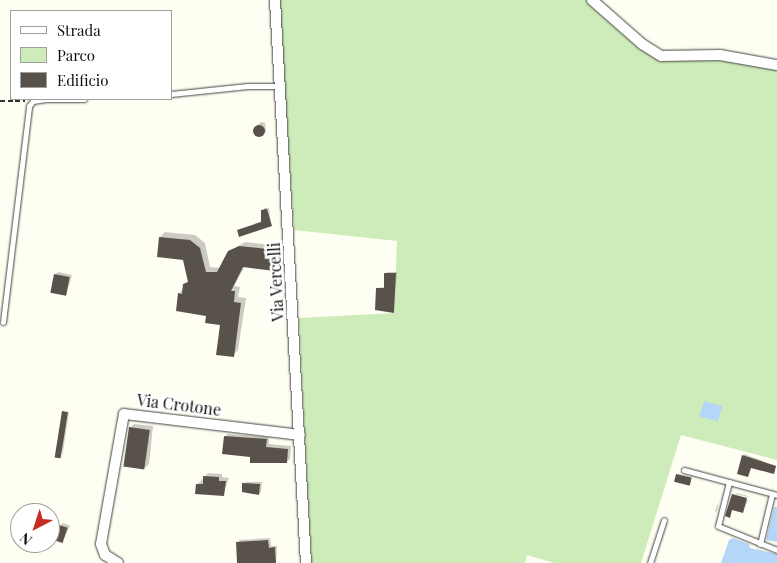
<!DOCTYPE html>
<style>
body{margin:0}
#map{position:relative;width:777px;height:563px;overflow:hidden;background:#fffef2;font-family:"Playfair Display",serif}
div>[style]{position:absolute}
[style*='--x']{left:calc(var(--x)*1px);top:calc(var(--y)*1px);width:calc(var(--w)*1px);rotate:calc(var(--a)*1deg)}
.green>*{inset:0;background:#ceecb9}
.water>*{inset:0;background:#b4d7f9;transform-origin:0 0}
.shadow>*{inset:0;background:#0003;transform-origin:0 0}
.building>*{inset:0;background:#59524b;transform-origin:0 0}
.round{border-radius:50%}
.path>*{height:2px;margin-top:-1px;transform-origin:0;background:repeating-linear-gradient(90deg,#313131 0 5px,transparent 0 7.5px)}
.roads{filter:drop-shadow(0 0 1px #424242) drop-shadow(0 0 1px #424242)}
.lane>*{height:5px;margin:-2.5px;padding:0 2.5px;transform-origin:2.5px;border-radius:2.5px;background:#fff}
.street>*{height:10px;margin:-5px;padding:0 5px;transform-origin:5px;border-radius:5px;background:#fff}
span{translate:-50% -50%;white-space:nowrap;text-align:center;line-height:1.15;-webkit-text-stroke:5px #fff;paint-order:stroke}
.street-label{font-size:16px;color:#0f0f0f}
.legend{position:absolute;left:10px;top:10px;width:162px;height:90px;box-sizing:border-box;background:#fff;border:1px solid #9f9f9f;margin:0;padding:6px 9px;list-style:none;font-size:15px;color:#0f0f0f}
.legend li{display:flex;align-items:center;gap:10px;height:25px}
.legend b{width:25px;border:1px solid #9f9f9f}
.north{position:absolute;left:10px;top:503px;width:50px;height:50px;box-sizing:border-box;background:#fff;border:1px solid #9f9f9f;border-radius:50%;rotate:220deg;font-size:14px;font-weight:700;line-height:20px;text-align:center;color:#0f0f0f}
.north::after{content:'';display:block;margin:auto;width:18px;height:22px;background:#c62c21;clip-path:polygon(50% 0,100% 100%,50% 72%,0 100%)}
</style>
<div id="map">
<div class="green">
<i style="clip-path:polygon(278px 0,586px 0,654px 58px,715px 59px,777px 68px,777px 460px,681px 435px,641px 563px,554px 563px,527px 555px,525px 563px,311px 563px,299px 318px,394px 313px,397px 241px,294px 230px)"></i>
</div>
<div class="water">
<i style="left:704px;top:401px;width:19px;height:16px;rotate:16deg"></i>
<i style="clip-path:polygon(774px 507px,777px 507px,777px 542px,766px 540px)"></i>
<i style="clip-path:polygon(733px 538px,749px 544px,750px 548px,777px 554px,777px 563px,721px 563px,729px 540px)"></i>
</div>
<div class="shadow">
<i style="clip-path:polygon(261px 122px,265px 123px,266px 132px,256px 134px,255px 128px)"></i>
<i style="clip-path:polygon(264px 208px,269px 208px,271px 225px,238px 231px,262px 221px)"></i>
<i style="clip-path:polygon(165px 232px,195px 235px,205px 243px,210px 267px,221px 268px,229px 252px,245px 242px,282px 246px,280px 264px,275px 269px,245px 266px,234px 286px,240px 287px,238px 297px,246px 298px,238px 350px,233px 355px,221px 324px,179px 294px,189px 280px,184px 259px,160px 237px)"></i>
<i style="clip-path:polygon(58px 272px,72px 275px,66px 295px,55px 275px)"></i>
<i style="clip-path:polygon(387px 272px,397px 272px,393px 312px,377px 288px,385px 287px)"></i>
<i style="clip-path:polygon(63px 412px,69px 412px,62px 458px)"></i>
<i style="clip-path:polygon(134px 424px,153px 426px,149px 464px,145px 468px,130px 428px)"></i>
<i style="clip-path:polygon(228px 434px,269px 437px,269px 444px,291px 446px,290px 459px,286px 462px,251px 456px,225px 437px)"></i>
<i style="clip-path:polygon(744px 454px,776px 466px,774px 472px,751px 467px,748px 476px,739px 473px)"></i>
<i style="clip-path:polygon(208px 473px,222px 474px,222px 477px,229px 478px,223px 495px,197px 485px)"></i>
<i style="left:677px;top:474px;width:15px;height:7px;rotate:11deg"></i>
<i style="clip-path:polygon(246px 482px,262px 482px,261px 492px,259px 494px,243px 484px)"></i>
<i style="clip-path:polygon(736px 493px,748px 496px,748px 497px,735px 494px)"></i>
<i style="clip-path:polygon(733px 496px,748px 500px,743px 512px,733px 509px,729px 516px)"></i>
<i style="clip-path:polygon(718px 504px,717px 511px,715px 512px,717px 505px)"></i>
<i style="clip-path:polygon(63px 523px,70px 526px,62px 542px,60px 526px)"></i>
<i style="clip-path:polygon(270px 538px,271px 546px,277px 546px,276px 563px,239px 563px,239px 540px)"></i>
</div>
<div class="building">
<i class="round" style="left:253px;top:125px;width:12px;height:12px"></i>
<i style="clip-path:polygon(267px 209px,272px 226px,239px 237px,237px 230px,261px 222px,261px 210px)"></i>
<i style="clip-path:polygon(159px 237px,190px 240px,200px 248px,206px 272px,217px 272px,228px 251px,239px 246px,277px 250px,275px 271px,243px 267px,231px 291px,235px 291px,234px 302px,241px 303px,234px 357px,216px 355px,220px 325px,205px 323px,206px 316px,176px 311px,178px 293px,182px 294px,183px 284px,188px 282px,183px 260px,157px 257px)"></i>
<i style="clip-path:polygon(384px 273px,396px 273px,394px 313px,375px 310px,376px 288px,384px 288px)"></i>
<i style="left:54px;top:274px;width:16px;height:19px;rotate:11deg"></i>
<i style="left:62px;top:411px;width:6px;height:47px;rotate:9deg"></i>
<i style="left:129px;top:427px;width:21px;height:40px;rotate:8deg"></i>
<i style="clip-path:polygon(224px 436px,267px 439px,266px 447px,288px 449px,287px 463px,250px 463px,250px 457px,222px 454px)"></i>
<i style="clip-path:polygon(742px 455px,776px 466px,774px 474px,751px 468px,748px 477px,737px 474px)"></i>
<i style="left:676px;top:474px;width:16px;height:8px;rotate:14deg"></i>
<i style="clip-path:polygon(203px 476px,219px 477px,219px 481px,226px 481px,224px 496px,195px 494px,196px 484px,203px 484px)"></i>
<i style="clip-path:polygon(242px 483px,260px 484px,259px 495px,242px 492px)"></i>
<i style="clip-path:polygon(732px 494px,747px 498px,743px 513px,732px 510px,730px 518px,725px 516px)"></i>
<i style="left:59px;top:525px;width:9px;height:16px;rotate:18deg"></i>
<i style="clip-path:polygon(268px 540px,269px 548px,275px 547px,276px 563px,237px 563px,236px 542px)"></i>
</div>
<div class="path">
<i style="--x:0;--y:101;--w:25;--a:0"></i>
</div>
<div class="roads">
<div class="lane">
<i style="--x:171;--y:94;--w:77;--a:-5.9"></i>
<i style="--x:248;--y:86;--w:32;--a:0"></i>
<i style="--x:3;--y:322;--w:218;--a:-83.1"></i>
<i style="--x:29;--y:106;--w:6;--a:-51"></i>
<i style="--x:33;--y:101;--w:13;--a:-9"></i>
<i style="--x:46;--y:99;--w:38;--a:0"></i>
<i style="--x:684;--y:470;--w:96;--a:15"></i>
<i style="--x:729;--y:482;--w:45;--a:104"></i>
<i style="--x:718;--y:526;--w:64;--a:22.1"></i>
<i style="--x:760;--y:544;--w:51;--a:-76.5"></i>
<i style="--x:650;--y:563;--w:45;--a:-72"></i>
</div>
<div class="street">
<i style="--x:275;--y:0;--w:564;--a:86.85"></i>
<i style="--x:592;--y:0;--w:67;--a:41.3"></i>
<i style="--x:642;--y:44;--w:22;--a:32"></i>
<i style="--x:661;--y:56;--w:59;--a:-1"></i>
<i style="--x:720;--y:55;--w:58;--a:10"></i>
<i style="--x:118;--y:563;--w:15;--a:-148"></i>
<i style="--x:105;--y:555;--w:12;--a:-110"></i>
<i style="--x:101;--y:544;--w:132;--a:-80"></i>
<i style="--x:124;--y:414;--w:177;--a:6.8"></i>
</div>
</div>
<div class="street-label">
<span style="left:276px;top:282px;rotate:-93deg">Via Vercelli</span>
<span style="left:179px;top:405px;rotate:7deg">Via Crotone</span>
</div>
<ul class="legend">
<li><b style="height:6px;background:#fff"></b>Strada</li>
<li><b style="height:14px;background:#ceecb9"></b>Parco</li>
<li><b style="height:14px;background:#59524b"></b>Edificio</li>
</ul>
<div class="north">N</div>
</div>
